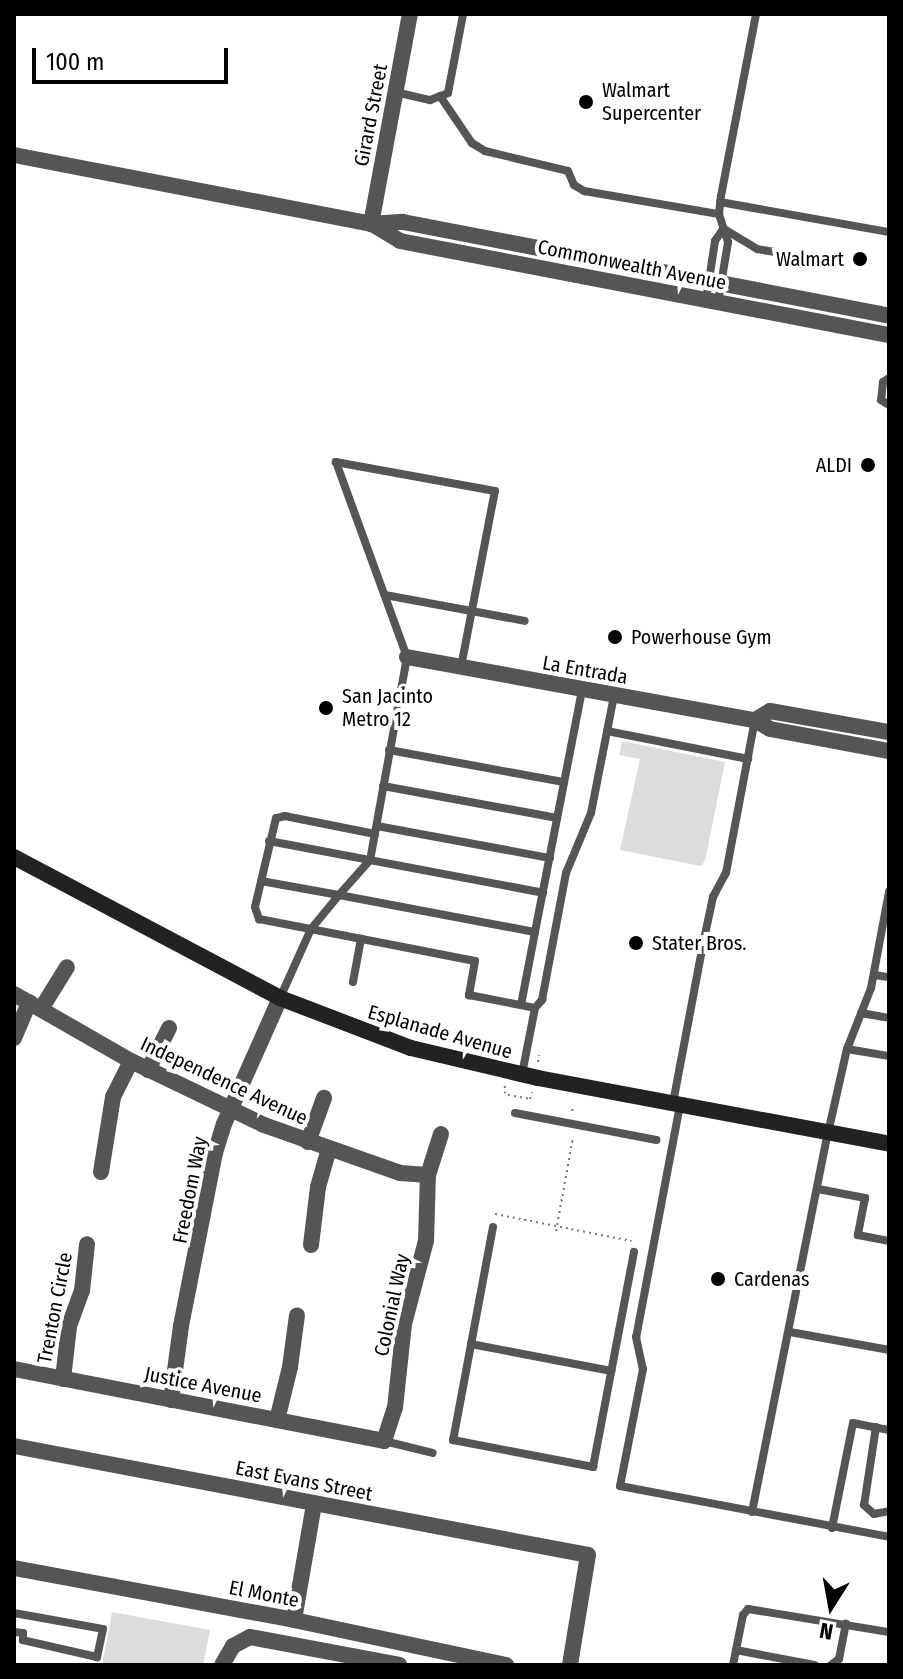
<!DOCTYPE html>
<style>
body{margin:0}
#map{position:relative;width:903px;height:1679px;overflow:hidden;background:#fff;font-family:"Fira Sans Condensed",sans-serif}
div>[style]{position:absolute}
[style*='--x']{left:calc(var(--x)*1px);top:calc(var(--y)*1px);width:calc(var(--w)*1px);rotate:calc(var(--a)*1deg)}
.green>*{inset:0;background:#dcdcdc}
.path>*{height:2px;margin-top:-1px;transform-origin:0;background:repeating-linear-gradient(90deg,#777 0 2px,transparent 0 6px)}
.service>*{height:8px;margin:-4px;padding:0 4px;transform-origin:4px;border-radius:4px;background:#555}
.minor>*{height:16px;margin:-8px;padding:0 8px;transform-origin:8px;border-radius:8px;background:#555}
.secondary>*{height:16px;margin:-8px;padding:0 8px;transform-origin:8px;border-radius:8px;background:#222}
.dots>*{width:22px;height:22px;translate:-50% -50%;box-sizing:border-box;border:4px solid #fff;border-radius:50%}
span{translate:-50% -50%;white-space:nowrap;text-align:center;line-height:1.15;-webkit-text-stroke:8px #fff;paint-order:stroke}
.poi-label{font-size:20px;color:#000}
.left{translate:0 -50%;text-align:left}
.right{translate:-100% -50%;text-align:right}
.street-label{font-size:20px;color:#000}
.frame{position:absolute;inset:0;border:16px solid #000;pointer-events:none}
.north{position:absolute;left:791px;top:1567px;width:80px;height:80px;-webkit-text-stroke:6px #fff;paint-order:stroke;rotate:191deg;font-size:22px;font-weight:700;line-height:32px;text-align:center;color:#000}
.north::after{content:'';display:block;margin:auto;width:28px;height:36px;background:#000;clip-path:polygon(50% 0,100% 100%,50% 72%,0 100%)}
.scale{position:absolute;left:32px;top:48px;width:196px;height:36px;box-sizing:border-box;border:4px solid #000;border-top:0;padding-left:10px;font-size:24px;line-height:28px;white-space:nowrap;color:#000;-webkit-text-stroke:6px #fff;paint-order:stroke}
</style>
<div id="map">
<div class="green">
<i style="clip-path:polygon(622px 741px,725px 762px,705px 861px,701px 866px,620px 850px,640px 759px,619px 755px)"></i>
<i style="clip-path:polygon(112px 1612px,210px 1630px,203px 1665px,102px 1665px)"></i>
</div>
<div class="path">
<i style="--x:538;--y:1062;--w:7;--a:-82"></i>
<i style="--x:505;--y:1086;--w:6;--a:99"></i>
<i style="--x:504;--y:1092;--w:5;--a:37"></i>
<i style="--x:508;--y:1095;--w:22;--a:10"></i>
<i style="--x:530;--y:1099;--w:7;--a:-74"></i>
<i style="--x:572;--y:1111;--w:6;--a:-72"></i>
<i style="--x:495;--y:1214;--w:139;--a:11.2"></i>
<i style="--x:556;--y:1231;--w:96;--a:-79.7"></i>
</div>
<div class="service">
<i style="--x:395;--y:92;--w:36;--a:13"></i>
<i style="--x:430;--y:100;--w:19;--a:-21"></i>
<i style="--x:448;--y:93;--w:80;--a:-79.2"></i>
<i style="--x:440;--y:96;--w:57;--a:55.8"></i>
<i style="--x:472;--y:143;--w:15;--a:32"></i>
<i style="--x:485;--y:151;--w:85;--a:13.5"></i>
<i style="--x:568;--y:171;--w:15;--a:67"></i>
<i style="--x:574;--y:185;--w:12;--a:31"></i>
<i style="--x:584;--y:191;--w:137;--a:9.7"></i>
<i style="--x:720;--y:202;--w:172;--a:10.1"></i>
<i style="--x:724;--y:229;--w:39;--a:31"></i>
<i style="--x:757;--y:249;--w:71;--a:9.7"></i>
<i style="--x:706;--y:300;--w:60;--a:-81.3"></i>
<i style="--x:715;--y:241;--w:14;--a:-56"></i>
<i style="--x:718;--y:302;--w:61;--a:-80.5"></i>
<i style="--x:728;--y:242;--w:29;--a:-108"></i>
<i style="--x:719;--y:214;--w:18;--a:-84"></i>
<i style="--x:721;--y:196;--w:185;--a:-79.1"></i>
<i style="--x:889;--y:378;--w:7;--a:146"></i>
<i style="--x:883;--y:382;--w:18;--a:96"></i>
<i style="--x:881;--y:400;--w:9;--a:32"></i>
<i style="--x:385;--y:595;--w:142;--a:10.5"></i>
<i style="--x:461;--y:667;--w:179;--a:-79.1"></i>
<i style="--x:495;--y:491;--w:162;--a:-169.7"></i>
<i style="--x:336;--y:462;--w:208;--a:70"></i>
<i style="--x:407;--y:657;--w:206;--a:100.3"></i>
<i style="--x:370;--y:860;--w:47;--a:131.5"></i>
<i style="--x:339;--y:895;--w:199;--a:10.7"></i>
<i style="--x:535;--y:932;--w:247;--a:-79"></i>
<i style="--x:607;--y:731;--w:144;--a:11.2"></i>
<i style="--x:389;--y:750;--w:178;--a:10.4"></i>
<i style="--x:383;--y:786;--w:177;--a:10.4"></i>
<i style="--x:377;--y:826;--w:176;--a:10.5"></i>
<i style="--x:375;--y:834;--w:92;--a:-168.7"></i>
<i style="--x:285;--y:816;--w:9;--a:167"></i>
<i style="--x:276;--y:818;--w:91;--a:103.3"></i>
<i style="--x:255;--y:907;--w:13;--a:72"></i>
<i style="--x:259;--y:919;--w:220;--a:11"></i>
<i style="--x:475;--y:961;--w:35;--a:100"></i>
<i style="--x:469;--y:995;--w:67;--a:11.1"></i>
<i style="--x:535;--y:1008;--w:67;--a:101.1"></i>
<i style="--x:269;--y:841;--w:279;--a:10.7"></i>
<i style="--x:261;--y:881;--w:79;--a:10.2"></i>
<i style="--x:874;--y:975;--w:15;--a:8"></i>
<i style="--x:353;--y:982;--w:44;--a:-79.5"></i>
<i style="--x:280;--y:998;--w:76;--a:-65.8"></i>
<i style="--x:311;--y:929;--w:44;--a:-50.5"></i>
<i style="--x:521;--y:1005;--w:74;--a:-79.1"></i>
<i style="--x:535;--y:1008;--w:11;--a:-49"></i>
<i style="--x:542;--y:1000;--w:129;--a:-79.3"></i>
<i style="--x:566;--y:873;--w:65;--a:-67.4"></i>
<i style="--x:591;--y:813;--w:119;--a:-78.9"></i>
<i style="--x:861;--y:1013;--w:28;--a:10"></i>
<i style="--x:847;--y:1049;--w:43;--a:9.5"></i>
<i style="--x:673;--y:1103;--w:162;--a:-79.3"></i>
<i style="--x:703;--y:944;--w:48;--a:-78"></i>
<i style="--x:713;--y:897;--w:27;--a:-62"></i>
<i style="--x:726;--y:873;--w:156;--a:-79.3"></i>
<i style="--x:680;--y:1105;--w:236;--a:100.7"></i>
<i style="--x:636;--y:1337;--w:33;--a:78"></i>
<i style="--x:643;--y:1369;--w:119;--a:101.1"></i>
<i style="--x:620;--y:1486;--w:274;--a:10.7"></i>
<i style="--x:515;--y:1113;--w:144;--a:10.8"></i>
<i style="--x:818;--y:1189;--w:48;--a:10.8"></i>
<i style="--x:865;--y:1198;--w:38;--a:101"></i>
<i style="--x:858;--y:1235;--w:32;--a:11"></i>
<i style="--x:493;--y:1227;--w:217;--a:100.6"></i>
<i style="--x:453;--y:1440;--w:143;--a:10.9"></i>
<i style="--x:593;--y:1467;--w:219;--a:-79.2"></i>
<i style="--x:790;--y:1332;--w:101;--a:10.3"></i>
<i style="--x:471;--y:1344;--w:143;--a:10.9"></i>
<i style="--x:876;--y:1427;--w:79;--a:98.7"></i>
<i style="--x:864;--y:1505;--w:13;--a:42"></i>
<i style="--x:874;--y:1514;--w:15;--a:-11"></i>
<i style="--x:384;--y:1441;--w:50;--a:13.8"></i>
<i style="--x:752;--y:1512;--w:387;--a:-78.7"></i>
<i style="--x:828;--y:1133;--w:86;--a:-77.3"></i>
<i style="--x:847;--y:1049;--w:66;--a:-68.5"></i>
<i style="--x:871;--y:988;--w:98;--a:-79.4"></i>
<i style="--x:832;--y:1528;--w:107;--a:-78.7"></i>
<i style="--x:853;--y:1423;--w:37;--a:11"></i>
<i style="--x:14;--y:1613;--w:90;--a:10.2"></i>
<i style="--x:103;--y:1629;--w:29;--a:102"></i>
<i style="--x:97;--y:1657;--w:76;--a:-167.1"></i>
<i style="--x:23;--y:1640;--w:7;--a:-90"></i>
<i style="--x:23;--y:1633;--w:9;--a:-174"></i>
<i style="--x:736;--y:1650;--w:80;--a:10.8"></i>
<i style="--x:733;--y:1665;--w:51;--a:-78.7"></i>
<i style="--x:743;--y:1615;--w:8;--a:-50"></i>
<i style="--x:748;--y:1609;--w:143;--a:9.3"></i>
<i style="--x:831;--y:1665;--w:10;--a:-37"></i>
<i style="--x:839;--y:1659;--w:36;--a:-79"></i>
</div>
<div class="minor">
<i style="--x:14;--y:155;--w:364;--a:10.9"></i>
<i style="--x:371;--y:224;--w:32;--a:-4"></i>
<i style="--x:403;--y:222;--w:495;--a:10.9"></i>
<i style="--x:371;--y:224;--w:214;--a:-79.5"></i>
<i style="--x:372;--y:224;--w:33;--a:31"></i>
<i style="--x:400;--y:241;--w:498;--a:10.9"></i>
<i style="--x:407;--y:657;--w:354;--a:10.3"></i>
<i style="--x:755;--y:720;--w:17;--a:31"></i>
<i style="--x:770;--y:729;--w:121;--a:10.5"></i>
<i style="--x:755;--y:720;--w:17;--a:-31"></i>
<i style="--x:770;--y:711;--w:121;--a:10"></i>
<i style="--x:14;--y:994;--w:135;--a:29.8"></i>
<i style="--x:131;--y:1061;--w:148;--a:25.7"></i>
<i style="--x:264;--y:1125;--w:144;--a:19.4"></i>
<i style="--x:400;--y:1173;--w:28;--a:4"></i>
<i style="--x:41;--y:1009;--w:49;--a:-58.2"></i>
<i style="--x:14;--y:1038;--w:39;--a:-67"></i>
<i style="--x:148;--y:1070;--w:47;--a:-63.4"></i>
<i style="--x:308;--y:1142;--w:47;--a:-70"></i>
<i style="--x:101;--y:1172;--w:76;--a:-80.9"></i>
<i style="--x:113;--y:1097;--w:40;--a:-63.4"></i>
<i style="--x:311;--y:1245;--w:58;--a:-83.1"></i>
<i style="--x:318;--y:1187;--w:40;--a:-74"></i>
<i style="--x:14;--y:1369;--w:377;--a:11"></i>
<i style="--x:384;--y:1441;--w:35;--a:-72"></i>
<i style="--x:395;--y:1408;--w:84;--a:-83.9"></i>
<i style="--x:404;--y:1324;--w:86;--a:-75.2"></i>
<i style="--x:426;--y:1241;--w:66;--a:-88.3"></i>
<i style="--x:428;--y:1175;--w:43;--a:-72.4"></i>
<i style="--x:63;--y:1379;--w:53;--a:-83.5"></i>
<i style="--x:69;--y:1326;--w:37;--a:-70"></i>
<i style="--x:82;--y:1291;--w:47;--a:-83.9"></i>
<i style="--x:171;--y:1400;--w:75;--a:-82.3"></i>
<i style="--x:181;--y:1326;--w:176;--a:-78.9"></i>
<i style="--x:215;--y:1153;--w:30;--a:-73"></i>
<i style="--x:224;--y:1124;--w:138;--a:-66"></i>
<i style="--x:277;--y:1420;--w:55;--a:-76.2"></i>
<i style="--x:290;--y:1367;--w:52;--a:-82.3"></i>
<i style="--x:14;--y:1446;--w:584;--a:10.75"></i>
<i style="--x:588;--y:1555;--w:111;--a:99.3"></i>
<i style="--x:14;--y:1568;--w:285;--a:10.5"></i>
<i style="--x:294;--y:1620;--w:217;--a:12"></i>
<i style="--x:294;--y:1620;--w:118;--a:-80.2"></i>
<i style="--x:222;--y:1665;--w:22;--a:-60"></i>
<i style="--x:233;--y:1646;--w:19;--a:-28"></i>
<i style="--x:250;--y:1637;--w:152;--a:10.6"></i>
</div>
<div class="secondary">
<i style="--x:14;--y:857;--w:301;--a:27.9"></i>
<i style="--x:280;--y:998;--w:140;--a:20.9"></i>
<i style="--x:411;--y:1048;--w:130;--a:13.3"></i>
<i style="--x:538;--y:1078;--w:357;--a:10.6"></i>
</div>
<div class="dots">
<i style="left:586px;top:102px;background:#000"></i>
<i style="left:860px;top:259px;background:#000"></i>
<i style="left:868px;top:465px;background:#000"></i>
<i style="left:615px;top:637px;background:#000"></i>
<i style="left:326px;top:708px;background:#000"></i>
<i style="left:636px;top:943px;background:#000"></i>
<i style="left:718px;top:1279px;background:#000"></i>
</div>
<div class="poi-label">
<span class="left" style="left:602px;top:102px">Walmart<br>Supercenter</span>
<span class="right" style="left:844px;top:259px">Walmart</span>
<span class="right" style="left:852px;top:465px">ALDI</span>
<span class="left" style="left:631px;top:637px">Powerhouse Gym</span>
<span class="left" style="left:342px;top:708px">San Jacinto<br>Metro 12</span>
<span class="left" style="left:652px;top:943px">Stater Bros.</span>
<span class="left" style="left:734px;top:1279px">Cardenas</span>
</div>
<div class="street-label">
<span style="left:371px;top:115px;rotate:-79deg">Girard Street</span>
<span style="left:632px;top:265px;rotate:11deg">Commonwealth Avenue</span>
<span style="left:585px;top:670px;rotate:10deg">La Entrada</span>
<span style="left:440px;top:1032px;rotate:16deg">Esplanade Avenue</span>
<span style="left:224px;top:1081px;rotate:25deg">Independence Avenue</span>
<span style="left:190px;top:1190px;rotate:-79deg">Freedom Way</span>
<span style="left:392px;top:1305px;rotate:-78deg">Colonial Way</span>
<span style="left:55px;top:1308px;rotate:-79deg">Trenton Circle</span>
<span style="left:203px;top:1385px;rotate:11deg">Justice Avenue</span>
<span style="left:304px;top:1481px;rotate:11deg">East Evans Street</span>
<span style="left:264px;top:1594px;rotate:11deg">El Monte</span>
</div>
<div class="frame"></div>
<div class="north">N</div>
<div class="scale">100 m</div>
</div>
